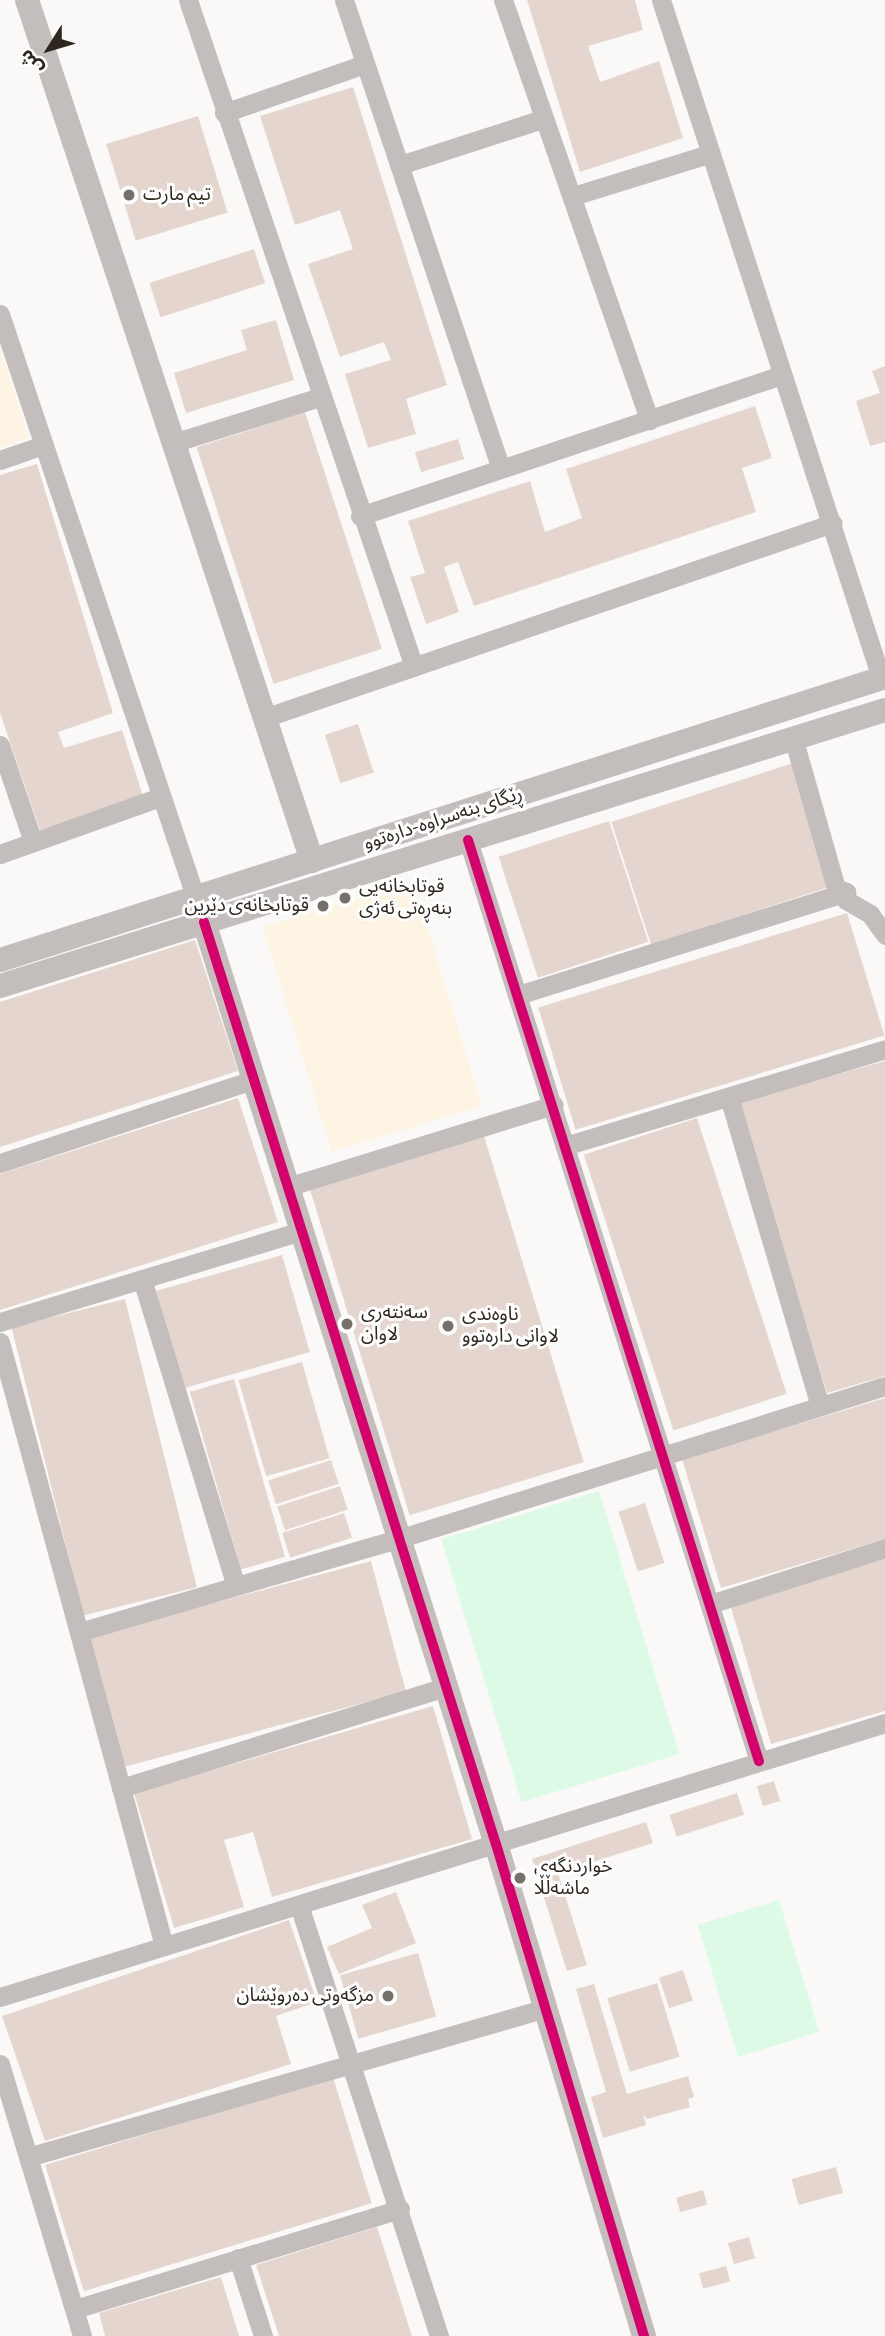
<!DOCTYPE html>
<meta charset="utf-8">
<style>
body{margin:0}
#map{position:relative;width:885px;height:2336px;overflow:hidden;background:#fbf9f7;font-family:"Sofia Sans Condensed","Noto Sans Arabic",sans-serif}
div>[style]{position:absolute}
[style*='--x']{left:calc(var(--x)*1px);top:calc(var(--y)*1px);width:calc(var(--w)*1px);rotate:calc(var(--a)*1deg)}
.built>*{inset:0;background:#fdf4e3;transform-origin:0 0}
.green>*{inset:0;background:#dcfae6;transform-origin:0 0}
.building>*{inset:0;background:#e4d5cf;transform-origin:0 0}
.minor>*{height:19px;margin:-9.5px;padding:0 9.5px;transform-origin:9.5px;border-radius:9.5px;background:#c3bebc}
.tertiary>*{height:24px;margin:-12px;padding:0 12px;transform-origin:12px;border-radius:12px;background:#c3bebc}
.cycleway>*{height:10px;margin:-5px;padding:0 5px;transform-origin:5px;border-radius:5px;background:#d6006c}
.dots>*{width:19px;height:19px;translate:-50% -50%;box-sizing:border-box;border:4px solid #fff;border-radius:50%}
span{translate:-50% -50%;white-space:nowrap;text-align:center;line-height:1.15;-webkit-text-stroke:6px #fff;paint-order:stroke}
.poi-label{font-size:19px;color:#2d271d}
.left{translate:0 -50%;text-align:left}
.right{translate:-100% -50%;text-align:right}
.street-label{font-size:19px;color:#2d271d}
.north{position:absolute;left:14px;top:14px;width:70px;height:70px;-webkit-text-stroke:5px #fff;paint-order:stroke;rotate:233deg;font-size:19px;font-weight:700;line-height:28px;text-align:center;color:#2d271d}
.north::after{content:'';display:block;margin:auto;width:24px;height:32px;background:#2d271d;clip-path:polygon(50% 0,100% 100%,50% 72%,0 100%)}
</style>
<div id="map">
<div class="built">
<i style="clip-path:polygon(0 348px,29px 438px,0 448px)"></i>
<i style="left:413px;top:881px;width:235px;height:157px;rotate:73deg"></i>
</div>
<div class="green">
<i style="left:599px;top:1491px;width:275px;height:165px;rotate:73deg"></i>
<i style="left:779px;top:1900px;width:138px;height:85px;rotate:73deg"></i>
</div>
<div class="building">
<i style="clip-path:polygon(527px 0,635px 0,643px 30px,588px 46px,600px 82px,659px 61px,683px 138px,580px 172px)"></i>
<i style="clip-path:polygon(353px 87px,447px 385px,406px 399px,416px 434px,368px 448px,345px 374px,391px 360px,384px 342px,340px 357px,308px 264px,353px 249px,340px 210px,295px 225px,260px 116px)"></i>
<i style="left:198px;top:116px;width:101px;height:96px;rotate:73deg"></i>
<i style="left:254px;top:249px;width:36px;height:110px;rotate:72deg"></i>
<i style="clip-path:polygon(276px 320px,294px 380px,186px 413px,174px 373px,247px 350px,241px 330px)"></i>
<i style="clip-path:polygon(885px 366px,885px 442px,870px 446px,856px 401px,880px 393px,872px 371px)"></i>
<i style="clip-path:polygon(755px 406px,772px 458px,742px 468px,756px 512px,474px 606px,458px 562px,444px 567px,459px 612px,426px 624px,410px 577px,425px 573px,408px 521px,530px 481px,545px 532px,582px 518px,566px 469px)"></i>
<i style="left:305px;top:412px;width:249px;height:114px;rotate:72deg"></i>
<i style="left:458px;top:439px;width:21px;height:45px;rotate:73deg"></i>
<i style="clip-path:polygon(37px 464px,113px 713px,58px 732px,64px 748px,122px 730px,143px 796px,40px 830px,0 713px,0 475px)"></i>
<i style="left:358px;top:724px;width:51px;height:35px;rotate:72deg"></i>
<i style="left:793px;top:763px;width:129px;height:191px;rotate:72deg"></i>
<i style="left:609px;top:821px;width:127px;height:116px;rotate:72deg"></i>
<i style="left:847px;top:913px;width:128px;height:323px;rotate:73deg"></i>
<i style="clip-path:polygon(195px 940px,238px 1071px,0 1147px,0 1002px)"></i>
<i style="clip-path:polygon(885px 1061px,885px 1376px,827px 1393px,738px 1102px)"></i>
<i style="clip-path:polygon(238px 1098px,278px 1222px,0 1310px,0 1174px)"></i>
<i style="left:697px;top:1118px;width:290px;height:119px;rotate:72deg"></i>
<i style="left:484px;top:1136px;width:341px;height:182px;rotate:73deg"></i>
<i style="left:282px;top:1255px;width:101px;height:131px;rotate:74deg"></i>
<i style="left:125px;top:1299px;width:297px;height:117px;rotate:76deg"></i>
<i style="left:302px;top:1362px;width:100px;height:66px;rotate:74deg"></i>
<i style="left:234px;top:1379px;width:185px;height:46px;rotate:74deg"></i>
<i style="clip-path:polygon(885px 1398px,885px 1539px,721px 1588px,682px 1459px)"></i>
<i style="left:331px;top:1460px;width:25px;height:66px;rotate:72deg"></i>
<i style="left:340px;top:1486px;width:25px;height:66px;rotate:72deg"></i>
<i style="left:645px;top:1503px;width:63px;height:28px;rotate:72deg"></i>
<i style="left:344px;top:1513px;width:26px;height:65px;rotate:72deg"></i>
<i style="clip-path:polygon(885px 1559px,885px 1711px,771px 1744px,730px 1604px)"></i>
<i style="left:371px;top:1561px;width:135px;height:294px;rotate:75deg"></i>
<i style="clip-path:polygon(433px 1706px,472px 1839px,272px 1897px,253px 1832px,224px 1840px,244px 1907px,174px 1928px,134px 1793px)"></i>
<i style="left:774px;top:1781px;width:21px;height:18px;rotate:73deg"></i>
<i style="left:737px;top:1793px;width:23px;height:71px;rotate:72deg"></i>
<i style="clip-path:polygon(646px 1822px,653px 1843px,558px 1873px,587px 1965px,567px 1971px,532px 1859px)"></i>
<i style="clip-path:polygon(396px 1892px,416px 1943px,339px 1974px,327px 1947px,372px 1928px,362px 1905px)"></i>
<i style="clip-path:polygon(289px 1920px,317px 2002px,276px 2016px,291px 2064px,45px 2141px,2px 2016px)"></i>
<i style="left:418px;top:1953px;width:66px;height:81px;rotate:74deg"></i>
<i style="left:683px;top:1970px;width:32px;height:25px;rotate:72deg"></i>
<i style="left:657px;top:1983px;width:77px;height:52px;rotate:73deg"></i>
<i style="clip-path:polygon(594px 1984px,627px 2094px,688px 2076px,694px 2097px,688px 2099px,690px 2107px,647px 2119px,643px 2114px,646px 2125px,603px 2138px,591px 2097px,606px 2092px,576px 1989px)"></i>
<i style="left:333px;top:2077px;width:132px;height:301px;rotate:73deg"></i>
<i style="left:836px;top:2167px;width:27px;height:46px;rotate:75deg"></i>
<i style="left:703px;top:2190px;width:15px;height:28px;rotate:74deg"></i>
<i style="clip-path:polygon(377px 2227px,412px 2336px,279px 2336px,256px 2265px)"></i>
<i style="left:749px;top:2237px;width:22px;height:22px;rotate:74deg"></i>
<i style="left:726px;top:2266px;width:16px;height:28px;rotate:75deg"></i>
<i style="clip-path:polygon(221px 2277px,239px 2336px,105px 2336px,99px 2313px)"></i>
</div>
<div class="minor">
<i style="--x:188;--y:0;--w:704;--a:71.28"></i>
<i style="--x:344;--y:0;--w:494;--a:71.5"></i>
<i style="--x:503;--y:0;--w:445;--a:70.8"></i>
<i style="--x:661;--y:0;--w:713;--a:72.02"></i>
<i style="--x:224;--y:113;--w:149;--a:-19.2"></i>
<i style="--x:400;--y:165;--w:149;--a:-17.9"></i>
<i style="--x:573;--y:196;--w:142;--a:-17.2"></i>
<i style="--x:0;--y:314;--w:617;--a:71.48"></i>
<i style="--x:173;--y:443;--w:154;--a:-17.4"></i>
<i style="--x:0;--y:460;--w:46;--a:-19.2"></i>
<i style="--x:360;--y:516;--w:444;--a:-18.5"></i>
<i style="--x:264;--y:718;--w:601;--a:-18.92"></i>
<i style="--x:793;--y:737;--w:157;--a:74.1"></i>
<i style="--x:836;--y:888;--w:11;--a:22"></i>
<i style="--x:846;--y:892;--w:8;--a:90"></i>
<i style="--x:846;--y:900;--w:28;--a:30"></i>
<i style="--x:870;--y:914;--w:26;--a:54"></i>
<i style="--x:0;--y:745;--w:102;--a:71.2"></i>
<i style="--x:468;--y:840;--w:966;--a:72.47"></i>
<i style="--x:0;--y:854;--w:170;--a:-19.6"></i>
<i style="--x:518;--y:995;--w:344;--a:-17.4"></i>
<i style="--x:729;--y:1097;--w:322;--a:73.6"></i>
<i style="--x:568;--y:1145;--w:331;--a:-16.8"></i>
<i style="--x:0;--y:1163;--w:265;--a:-18.2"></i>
<i style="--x:287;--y:1187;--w:279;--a:-17.1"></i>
<i style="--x:142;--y:1279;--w:319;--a:73"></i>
<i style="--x:0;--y:1322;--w:315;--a:-16.8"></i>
<i style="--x:0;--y:1342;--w:626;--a:74.81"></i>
<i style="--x:710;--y:1604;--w:184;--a:-17.7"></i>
<i style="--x:79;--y:1632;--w:332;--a:-16.3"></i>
<i style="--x:398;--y:1539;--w:510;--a:-17.44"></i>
<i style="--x:121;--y:1788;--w:340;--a:-17.3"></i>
<i style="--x:299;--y:1905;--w:453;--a:72"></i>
<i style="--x:0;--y:1997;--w:926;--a:-17.2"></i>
<i style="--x:0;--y:2064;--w:284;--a:73.2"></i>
<i style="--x:28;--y:2157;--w:536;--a:-16.03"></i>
<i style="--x:238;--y:2258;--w:82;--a:72.2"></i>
<i style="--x:75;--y:2309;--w:340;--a:-17.1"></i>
</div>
<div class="tertiary">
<i style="--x:27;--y:0;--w:907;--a:71.68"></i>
<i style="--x:204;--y:922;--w:967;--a:72.43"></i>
<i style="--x:496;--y:1844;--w:514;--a:73.26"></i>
<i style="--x:0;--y:960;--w:929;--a:-17.73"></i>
<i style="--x:0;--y:986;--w:927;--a:-17.32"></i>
</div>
<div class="cycleway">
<i style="--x:468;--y:840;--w:966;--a:72.47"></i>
<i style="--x:204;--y:922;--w:967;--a:72.43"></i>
<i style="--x:496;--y:1844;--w:514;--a:73.26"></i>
</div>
<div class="dots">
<i style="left:129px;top:195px;background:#757069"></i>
<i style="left:345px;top:898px;background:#757069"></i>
<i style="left:323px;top:906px;background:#757069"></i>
<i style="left:347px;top:1324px;background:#757069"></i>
<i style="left:448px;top:1326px;background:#757069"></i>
<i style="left:520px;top:1878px;background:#757069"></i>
<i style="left:388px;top:1996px;background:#757069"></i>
</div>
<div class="poi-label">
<span class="left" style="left:143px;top:195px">تیم مارت</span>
<span class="left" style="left:359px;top:898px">قوتابخانەیی<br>بنەڕەتی ئەژی</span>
<span class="right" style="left:309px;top:906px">قوتابخانەى دێرین</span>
<span class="left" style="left:361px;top:1324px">سەنتەری<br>لاوان</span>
<span class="left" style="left:462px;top:1326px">ناوەندی<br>لاوانی دارەتوو</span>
<span class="left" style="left:534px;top:1878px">خواردنگەی<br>ماشەڵڵا</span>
<span class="right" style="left:374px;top:1996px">مزگەوتی دەروێشان</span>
</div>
<div class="street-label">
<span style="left:443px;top:819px;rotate:-18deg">ڕێگای بنەسراوە-دارەتوو</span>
</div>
<div class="north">ش</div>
</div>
